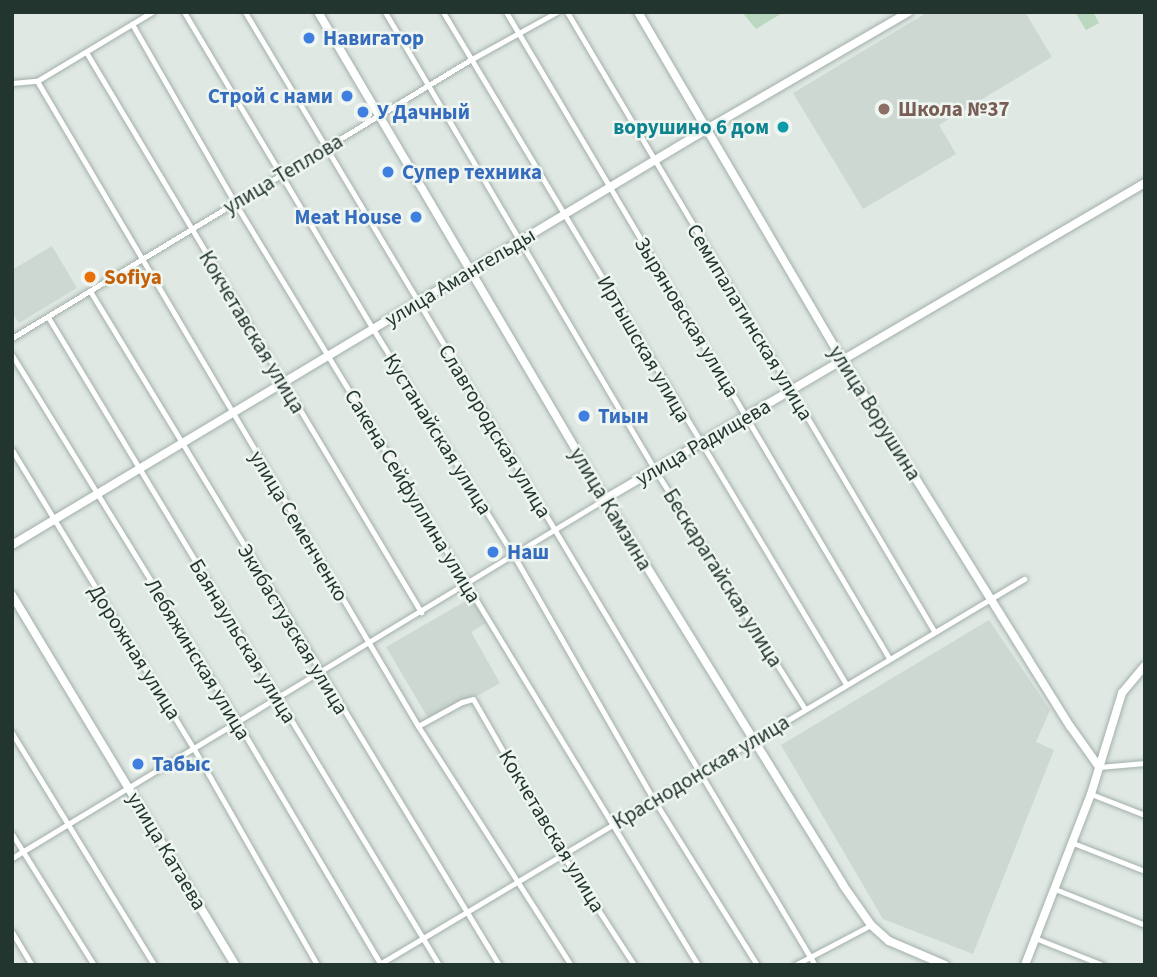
<!DOCTYPE html>
<meta charset="utf-8">
<style>
body{margin:0}
#map{position:relative;width:1157px;height:977px;overflow:hidden;background:#dfe8e3;font-family:"Source Sans 3",sans-serif}
div>[style]{position:absolute}
[style*='--x']{left:calc(var(--x)*1px);top:calc(var(--y)*1px);width:calc(var(--w)*1px);rotate:calc(var(--a)*1deg)}
.built>*{inset:0;background:#cdd8d2}
.green>*{inset:0;background:#bad7bf}
.roads{filter:drop-shadow(0 0 2px #a3afa9) drop-shadow(0 0 2px #a3afa9)}
.street>*{height:5px;margin:-2.5px;padding:0 2.5px;transform-origin:2.5px;border-radius:2.5px;background:#fff}
.secondary>*{height:8px;margin:-4px;padding:0 4px;transform-origin:4px;border-radius:4px;background:#fff}
.dots>*{width:19px;height:19px;translate:-50% -50%;box-sizing:border-box;border:4px solid #eff5f1;border-radius:50%}
span{translate:-50% -50%;white-space:nowrap;text-align:center;line-height:1.15;-webkit-text-stroke:5px #eff5f1;paint-order:stroke}
.shop-label{font-size:21px;color:#366cbe;font-weight:700}
.left{translate:0 -50%;text-align:left}
.right{translate:-100% -50%;text-align:right}
.education-label{font-size:21px;color:#785e54;font-weight:700}
.culture-label{font-size:21px;color:#0d838f;font-weight:700}
.street-label{font-size:21px;color:#22362f}
.food-label{font-size:21px;color:#c56008;font-weight:700}
.frame{position:absolute;inset:0;border:14px solid #22362f;pointer-events:none}
</style>
<div id="map">
<div class="built">
<i style="clip-path:polygon(928px 12px,1025px 12px,1052px 57px,939px 125px,956px 154px,863px 209px,793px 93px)"></i>
<i style="clip-path:polygon(52px 246px,77px 288px,19px 323px,12px 312px,12px 270px)"></i>
<i style="clip-path:polygon(471px 598px,486px 623px,471px 632px,500px 683px,431px 723px,386px 647px)"></i>
<i style="clip-path:polygon(989px 620px,1050px 710px,1036px 742px,1054px 750px,973px 954px,883px 919px,781px 745px)"></i>
</div>
<div class="green">
<i style="clip-path:polygon(742px 12px,784px 12px,756px 29px)"></i>
<i style="clip-path:polygon(1075px 12px,1093px 12px,1099px 23px,1086px 30px)"></i>
</div>
<div class="roads">
<div class="street">
<i style="--x:184;--y:12;--w:369;--a:59.2"></i>
<i style="--x:373;--y:329;--w:267;--a:58.2"></i>
<i style="--x:514;--y:556;--w:281;--a:60.2"></i>
<i style="--x:654;--y:800;--w:195;--a:58"></i>
<i style="--x:245;--y:12;--w:1110;--a:59.12"></i>
<i style="--x:385;--y:12;--w:532;--a:59.48"></i>
<i style="--x:655;--y:470;--w:282;--a:57.9"></i>
<i style="--x:443;--y:12;--w:784;--a:59.05"></i>
<i style="--x:506;--y:12;--w:751;--a:59.34"></i>
<i style="--x:567;--y:12;--w:720;--a:59.34"></i>
<i style="--x:132;--y:24;--w:207;--a:60.1"></i>
<i style="--x:235;--y:203;--w:892;--a:58.72"></i>
<i style="--x:86;--y:52;--w:653;--a:59.11"></i>
<i style="--x:37;--y:81;--w:749;--a:59.43"></i>
<i style="--x:418;--y:726;--w:284;--a:57.4"></i>
<i style="--x:12;--y:83;--w:25;--a:-5"></i>
<i style="--x:37;--y:81;--w:134;--a:-31"></i>
<i style="--x:90;--y:291;--w:788;--a:58.75"></i>
<i style="--x:48;--y:317;--w:757;--a:58.89"></i>
<i style="--x:12;--y:338;--w:536;--a:-31.26"></i>
<i style="--x:470;--y:60;--w:99;--a:-28.9"></i>
<i style="--x:12;--y:355;--w:432;--a:58.4"></i>
<i style="--x:238;--y:723;--w:281;--a:59.4"></i>
<i style="--x:12;--y:450;--w:350;--a:58.7"></i>
<i style="--x:194;--y:749;--w:249;--a:60.3"></i>
<i style="--x:418;--y:726;--w:50;--a:-28.6"></i>
<i style="--x:462;--y:702;--w:11;--a:-15"></i>
<i style="--x:473;--y:699;--w:179;--a:60.1"></i>
<i style="--x:562;--y:854;--w:132;--a:57"></i>
<i style="--x:12;--y:733;--w:272;--a:58.5"></i>
<i style="--x:1099;--y:767;--w:46;--a:-5"></i>
<i style="--x:1091;--y:794;--w:58;--a:21.3"></i>
<i style="--x:12;--y:834;--w:155;--a:58"></i>
<i style="--x:1073;--y:843;--w:77;--a:21.3"></i>
<i style="--x:12;--y:858;--w:693;--a:-31.19"></i>
<i style="--x:1055;--y:889;--w:97;--a:21.8"></i>
<i style="--x:12;--y:932;--w:39;--a:59"></i>
<i style="--x:1035;--y:938;--w:73;--a:21.7"></i>
<i style="--x:378;--y:965;--w:753;--a:-30.86"></i>
<i style="--x:795;--y:965;--w:86;--a:-27.8"></i>
</div>
<div class="secondary">
<i style="--x:318;--y:12;--w:565;--a:59.49"></i>
<i style="--x:605;--y:499;--w:453;--a:58.3"></i>
<i style="--x:843;--y:885;--w:49;--a:55"></i>
<i style="--x:871;--y:925;--w:24;--a:42"></i>
<i style="--x:889;--y:941;--w:61;--a:23.2"></i>
<i style="--x:638;--y:12;--w:403;--a:59.6"></i>
<i style="--x:842;--y:360;--w:431;--a:58.1"></i>
<i style="--x:1070;--y:726;--w:50;--a:54.7"></i>
<i style="--x:605;--y:499;--w:626;--a:-30.34"></i>
<i style="--x:12;--y:545;--w:810;--a:-30.9"></i>
<i style="--x:707;--y:129;--w:233;--a:-30.1"></i>
<i style="--x:12;--y:595;--w:432;--a:58.9"></i>
<i style="--x:1025;--y:965;--w:183;--a:-68.9"></i>
<i style="--x:1091;--y:794;--w:106;--a:-72.9"></i>
<i style="--x:1122;--y:693;--w:35;--a:-50"></i>
</div>
</div>
<div class="dots">
<i style="left:309px;top:38px;background:#3f7fe0"></i>
<i style="left:347px;top:96px;background:#3f7fe0"></i>
<i style="left:884px;top:109px;background:#8d6e63"></i>
<i style="left:363px;top:112px;background:#3f7fe0"></i>
<i style="left:783px;top:127px;background:#0f9aa8"></i>
<i style="left:388px;top:172px;background:#3f7fe0"></i>
<i style="left:416px;top:217px;background:#3f7fe0"></i>
<i style="left:90px;top:277px;background:#e8710a"></i>
<i style="left:584px;top:416px;background:#3f7fe0"></i>
<i style="left:493px;top:552px;background:#3f7fe0"></i>
<i style="left:138px;top:764px;background:#3f7fe0"></i>
</div>
<div class="shop-label">
<span class="left" style="left:323px;top:38px">Навигатор</span>
<span class="right" style="left:333px;top:96px">Строй с нами</span>
<span class="left" style="left:377px;top:112px">У Дачный</span>
<span class="left" style="left:402px;top:172px">Супер техника</span>
<span class="right" style="left:402px;top:217px">Meat House</span>
<span class="left" style="left:598px;top:416px">Тиын</span>
<span class="left" style="left:507px;top:552px">Наш</span>
<span class="left" style="left:152px;top:764px">Табыс</span>
</div>
<div class="education-label">
<span class="left" style="left:898px;top:109px">Школа №37</span>
</div>
<div class="culture-label">
<span class="right" style="left:769px;top:127px">ворушино 6 дом</span>
</div>
<div class="street-label">
<span style="left:283px;top:174px;rotate:-31deg">улица Теплова</span>
<span style="left:460px;top:277px;rotate:-31deg">улица Амангельды</span>
<span style="left:687px;top:317px;rotate:59deg">Зыряновская улица</span>
<span style="left:750px;top:322px;rotate:59deg">Семипалатинская улица</span>
<span style="left:252px;top:332px;rotate:59deg">Кокчетавская улица</span>
<span style="left:644px;top:349px;rotate:60deg">Иртышская улица</span>
<span style="left:875px;top:413px;rotate:58deg">улица Ворушина</span>
<span style="left:495px;top:431px;rotate:59deg">Славгородская улица</span>
<span style="left:438px;top:434px;rotate:58deg">Кустанайская улица</span>
<span style="left:703px;top:442px;rotate:-30deg">улица Радищева</span>
<span style="left:413px;top:496px;rotate:59deg">Сакена Сейфуллина улица</span>
<span style="left:611px;top:509px;rotate:59deg">улица Камзина</span>
<span style="left:299px;top:526px;rotate:59deg">улица Семенченко</span>
<span style="left:723px;top:578px;rotate:58deg">Бескарагайская улица</span>
<span style="left:293px;top:629px;rotate:59deg">Экибастузская улица</span>
<span style="left:243px;top:641px;rotate:59deg">Баянаульская улица</span>
<span style="left:135px;top:652px;rotate:58deg">Дорожная улица</span>
<span style="left:198px;top:659px;rotate:59deg">Лебяжинская улица</span>
<span style="left:701px;top:772px;rotate:-31deg">Краснодонская улица</span>
<span style="left:552px;top:831px;rotate:59deg">Кокчетавская улица</span>
<span style="left:167px;top:851px;rotate:59deg">улица Катаева</span>
</div>
<div class="food-label">
<span class="left" style="left:104px;top:277px">Sofiya</span>
</div>
<div class="frame"></div>
</div>
